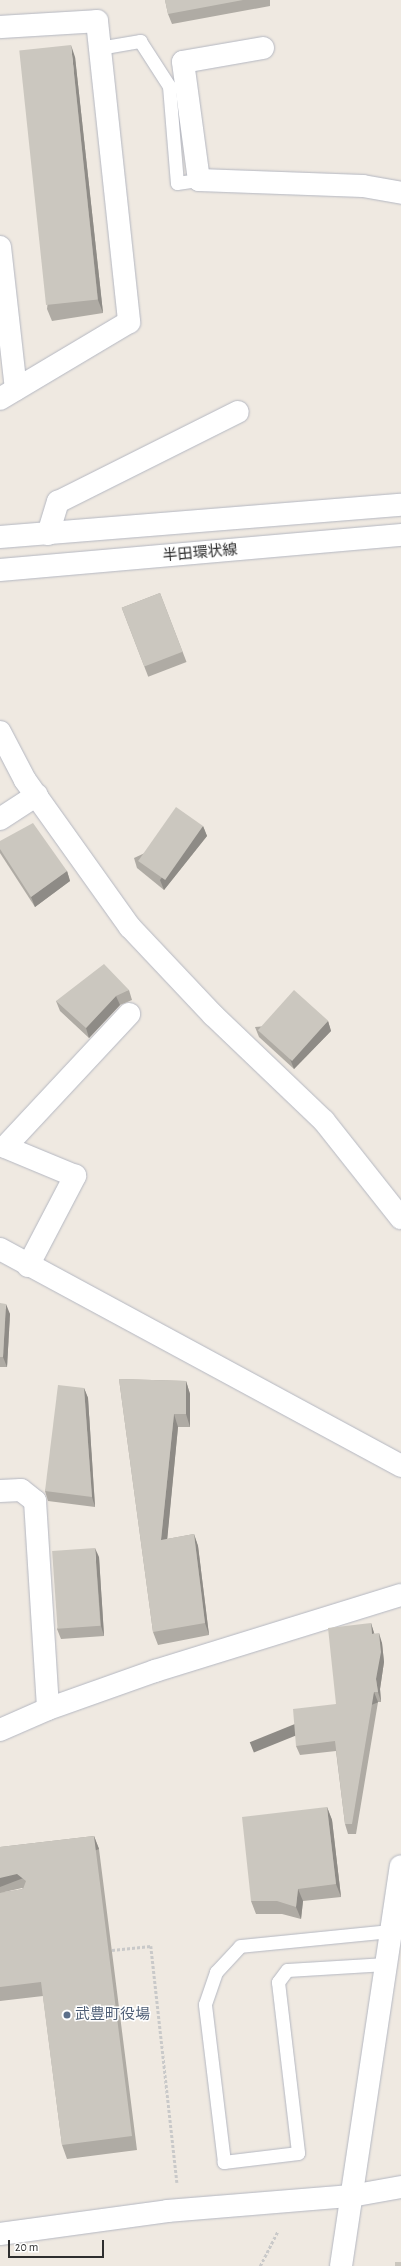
<!DOCTYPE html>
<meta charset="utf-8">
<style>
body{margin:0}
#map{position:relative;width:401px;height:2266px;overflow:hidden;background:#efe9e1;font-family:"Alegreya Sans","Noto Sans JP",sans-serif}
div>[style]{position:absolute}
[style*='--x']{left:calc(var(--x)*1px);top:calc(var(--y)*1px);width:calc(var(--w)*1px);rotate:calc(var(--a)*1deg)}
.path>*{height:2.5px;margin-top:-1.25px;transform-origin:0;background:repeating-linear-gradient(90deg,#c9c9c9 0 3px,transparent 0 5px)}
.roads{filter:drop-shadow(0 0 1px #b4b7c1) drop-shadow(0 0 1px #b4b7c1)}
.service>*{height:13px;margin:-6.5px;padding:0 6.5px;transform-origin:6.5px;border-radius:6.5px;background:#fff}
.minor>*{height:22px;margin:-11px;padding:0 11px;transform-origin:11px;border-radius:11px;background:#fff}
.tertiary>*{height:22px;margin:-11px;padding:0 11px;transform-origin:11px;border-radius:11px;background:#fff}
.secondary>*{height:22px;margin:-11px;padding:0 11px;transform-origin:11px;border-radius:11px;background:#fff}
.wall>*{inset:0;background:#afaba4;transform-origin:0 0}
.shaded-wall>*{inset:0;background:#8e8b86;transform-origin:0 0}
.building>*{inset:0;background:#cbc7bf;transform-origin:0 0}
.dots>*{width:11px;height:11px;translate:-50% -50%;box-sizing:border-box;border:2px solid #fff;border-radius:50%}
span{translate:-50% -50%;white-space:nowrap;text-align:center;line-height:1.15;-webkit-text-stroke:3px #fff;paint-order:stroke}
.street-label{font-size:15px;color:#2e2e2e}
.service-label{font-size:15px;color:#4e5e75}
.left{translate:0 -50%;text-align:left}
.scale{position:absolute;left:8px;top:2240px;width:96px;height:18px;box-sizing:border-box;border:2px solid #2e2e2e;border-top:0;padding-left:5px;font-size:12px;line-height:14px;white-space:nowrap;color:#2e2e2e;-webkit-text-stroke:3px #fff;paint-order:stroke}
</style>
<div id="map">
<div class="path">
<i style="--x:112;--y:1950;--w:39;--a:-6"></i>
<i style="--x:151;--y:1946;--w:238;--a:83.7"></i>
<i style="--x:260;--y:2266;--w:39;--a:-63"></i>
</div>
<div class="roads">
<div class="service">
<i style="--x:99;--y:48;--w:42;--a:-9.7"></i>
<i style="--x:140;--y:41;--w:54;--a:57.2"></i>
<i style="--x:169;--y:86;--w:97;--a:85.3"></i>
<i style="--x:177;--y:183;--w:22;--a:-8"></i>
<i style="--x:386;--y:1964;--w:99;--a:176.5"></i>
<i style="--x:287;--y:1970;--w:15;--a:127"></i>
<i style="--x:278;--y:1982;--w:172;--a:83.3"></i>
<i style="--x:298;--y:2153;--w:75;--a:173.1"></i>
<i style="--x:224;--y:2162;--w:159;--a:-96.9"></i>
<i style="--x:205;--y:2004;--w:34;--a:-71"></i>
<i style="--x:216;--y:1972;--w:35;--a:-47"></i>
<i style="--x:240;--y:1946;--w:152;--a:-5.7"></i>
</div>
<div class="minor">
<i style="--x:0;--y:27;--w:97;--a:-3.5"></i>
<i style="--x:97;--y:21;--w:303;--a:83.9"></i>
<i style="--x:129;--y:322;--w:150;--a:149.2"></i>
<i style="--x:263;--y:48;--w:81;--a:170.1"></i>
<i style="--x:183;--y:62;--w:119;--a:82.3"></i>
<i style="--x:199;--y:180;--w:164;--a:2.1"></i>
<i style="--x:363;--y:186;--w:39;--a:10"></i>
<i style="--x:0;--y:247;--w:143;--a:83.6"></i>
<i style="--x:48;--y:534;--w:34;--a:-73"></i>
<i style="--x:58;--y:502;--w:201;--a:-26.6"></i>
<i style="--x:0;--y:732;--w:54;--a:62.5"></i>
<i style="--x:25;--y:780;--w:181;--a:54.5"></i>
<i style="--x:130;--y:927;--w:121;--a:46.7"></i>
<i style="--x:213;--y:1015;--w:153;--a:43.7"></i>
<i style="--x:324;--y:1121;--w:124;--a:51.6"></i>
<i style="--x:0;--y:819;--w:44;--a:-33"></i>
<i style="--x:0;--y:1249;--w:456;--a:28.4"></i>
<i style="--x:28;--y:1266;--w:102;--a:-62.4"></i>
<i style="--x:75;--y:1176;--w:76;--a:-157.5"></i>
<i style="--x:5;--y:1147;--w:182;--a:-47"></i>
<i style="--x:0;--y:1491;--w:21;--a:-3"></i>
<i style="--x:21;--y:1490;--w:18;--a:38"></i>
<i style="--x:35;--y:1501;--w:208;--a:86.4"></i>
<i style="--x:0;--y:1730;--w:52;--a:-23.6"></i>
<i style="--x:48;--y:1709;--w:114;--a:-19.6"></i>
<i style="--x:155;--y:1671;--w:257;--a:-17.2"></i>
</div>
<div class="tertiary">
<i style="--x:0;--y:2234;--w:169;--a:-7.8"></i>
<i style="--x:167;--y:2211;--w:185;--a:-4.7"></i>
<i style="--x:351;--y:2196;--w:51;--a:-10.2"></i>
<i style="--x:341;--y:2266;--w:404;--a:-81.5"></i>
</div>
<div class="secondary">
<i style="--x:0;--y:537;--w:402;--a:-4.6"></i>
<i style="--x:0;--y:570;--w:403;--a:-5"></i>
</div>
</div>
<div class="wall">
<i style="clip-path:polygon(165px 0,270px 0,270px 6px,172px 24px,168px 14px)"></i>
<i style="clip-path:polygon(75px 57px,103px 313px,52px 321px,47px 309px)"></i>
<i style="left:160px;top:593px;width:74px;height:41px;rotate:69deg"></i>
<i style="clip-path:polygon(203px 826px,207px 836px,164px 890px,137px 868px,134px 858px)"></i>
<i style="clip-path:polygon(0 841px,67px 871px,70px 881px,35px 907px,0 853px)"></i>
<i style="clip-path:polygon(129px 990px,132px 1000px,120px 1005px,89px 1038px,60px 1011px,56px 1001px)"></i>
<i style="clip-path:polygon(328px 1021px,331px 1031px,294px 1069px,259px 1037px,255px 1027px)"></i>
<i style="clip-path:polygon(0 1303px,10px 1314px,7px 1367px,0 1367px)"></i>
<i style="clip-path:polygon(119px 1379px,186px 1381px,190px 1394px,190px 1427px,178px 1427px,167px 1539px,194px 1534px,198px 1546px,209px 1635px,158px 1645px,153px 1632px)"></i>
<i style="clip-path:polygon(84px 1388px,88px 1398px,95px 1507px,48px 1501px,45px 1491px)"></i>
<i style="clip-path:polygon(99px 1557px,104px 1636px,61px 1639px,57px 1629px)"></i>
<i style="clip-path:polygon(371px 1623px,374px 1633px,382px 1643px,384px 1662px,380px 1689px,381px 1702px,378px 1702px,356px 1834px,348px 1834px,345px 1824px,336px 1751px,300px 1755px,296px 1746px,336px 1704px)"></i>
<i style="clip-path:polygon(327px 1807px,332px 1820px,341px 1897px,303px 1901px,301px 1919px,282px 1914px,256px 1914px,251px 1901px)"></i>
<i style="clip-path:polygon(94px 1836px,99px 1849px,137px 2150px,67px 2159px,62px 2145px,43px 1996px,0 2001px,0 1893px,23px 1889px,22px 1888px,0 1893px,0 1847px)"></i>
</div>
<div class="shaded-wall">
<i style="clip-path:polygon(71px 45px,75px 57px,103px 313px,98px 300px)"></i>
<i style="clip-path:polygon(203px 826px,207px 836px,164px 890px,160px 880px)"></i>
<i style="clip-path:polygon(67px 871px,70px 881px,35px 907px,31px 897px)"></i>
<i style="clip-path:polygon(116px 996px,120px 1005px,89px 1038px,86px 1028px)"></i>
<i style="clip-path:polygon(328px 1021px,331px 1031px,294px 1069px,290px 1059px)"></i>
<i style="clip-path:polygon(6px 1304px,10px 1314px,7px 1367px,3px 1357px)"></i>
<i style="clip-path:polygon(186px 1381px,190px 1394px,190px 1427px,186px 1414px)"></i>
<i style="clip-path:polygon(84px 1388px,88px 1398px,95px 1507px,92px 1497px)"></i>
<i style="clip-path:polygon(174px 1414px,178px 1427px,166px 1552px,161px 1540px)"></i>
<i style="clip-path:polygon(194px 1534px,198px 1546px,209px 1635px,205px 1623px)"></i>
<i style="clip-path:polygon(95px 1548px,99px 1557px,104px 1636px,101px 1626px)"></i>
<i style="clip-path:polygon(371px 1623px,374px 1633px,372px 1634px)"></i>
<i style="clip-path:polygon(379px 1633px,382px 1643px,384px 1662px,380px 1689px,381px 1702px,378px 1692px,376px 1679px)"></i>
<i style="left:374px;top:1692px;width:11px;height:134px;rotate:68deg"></i>
<i style="clip-path:polygon(327px 1807px,332px 1820px,341px 1897px,336px 1884px)"></i>
<i style="left:94px;top:1836px;width:14px;height:302px;rotate:69deg"></i>
<i style="clip-path:polygon(298px 1889px,303px 1901px,301px 1919px,296px 1907px)"></i>
</div>
<div class="building">
<i style="clip-path:polygon(165px 0,243px 0,168px 14px)"></i>
<i style="left:71px;top:45px;width:256px;height:52px;rotate:84deg"></i>
<i style="left:160px;top:593px;width:63px;height:41px;rotate:69deg"></i>
<i style="left:176px;top:807px;width:33px;height:66px;rotate:35deg"></i>
<i style="clip-path:polygon(33px 823px,67px 871px,31px 897px,0 849px,0 841px)"></i>
<i style="clip-path:polygon(104px 964px,129px 990px,116px 996px,86px 1028px,56px 1001px)"></i>
<i style="left:294px;top:990px;width:46px;height:54px;rotate:42deg"></i>
<i style="clip-path:polygon(0 1303px,6px 1304px,3px 1357px,0 1357px)"></i>
<i style="clip-path:polygon(119px 1379px,186px 1381px,186px 1414px,174px 1414px,161px 1540px,194px 1534px,205px 1623px,153px 1632px)"></i>
<i style="clip-path:polygon(58px 1385px,84px 1388px,92px 1497px,45px 1491px)"></i>
<i style="left:95px;top:1548px;width:78px;height:43px;rotate:86deg"></i>
<i style="clip-path:polygon(371px 1623px,372px 1634px,379px 1633px,381px 1652px,376px 1679px,378px 1692px,374px 1692px,352px 1824px,345px 1824px,335px 1741px,296px 1746px,293px 1709px,336px 1704px,328px 1628px)"></i>
<i style="clip-path:polygon(327px 1807px,336px 1884px,298px 1889px,296px 1907px,277px 1901px,251px 1901px,242px 1817px)"></i>
<i style="clip-path:polygon(94px 1836px,132px 2136px,62px 2145px,41px 1982px,0 1987px,0 1893px,23px 1889px,26px 1881px,17px 1874px,0 1878px,0 1847px)"></i>
<i style="left:395px;top:2262px;width:6px;height:4px"></i>
</div>
<div class="dots">
<i style="left:67px;top:2015px;background:#5c6f8a"></i>
</div>
<div class="street-label">
<span style="left:200px;top:553px;rotate:-5deg">半田環状線</span>
</div>
<div class="service-label">
<span class="left" style="left:75px;top:2015px">武豊町役場</span>
</div>
<div class="scale">20 m</div>
</div>
